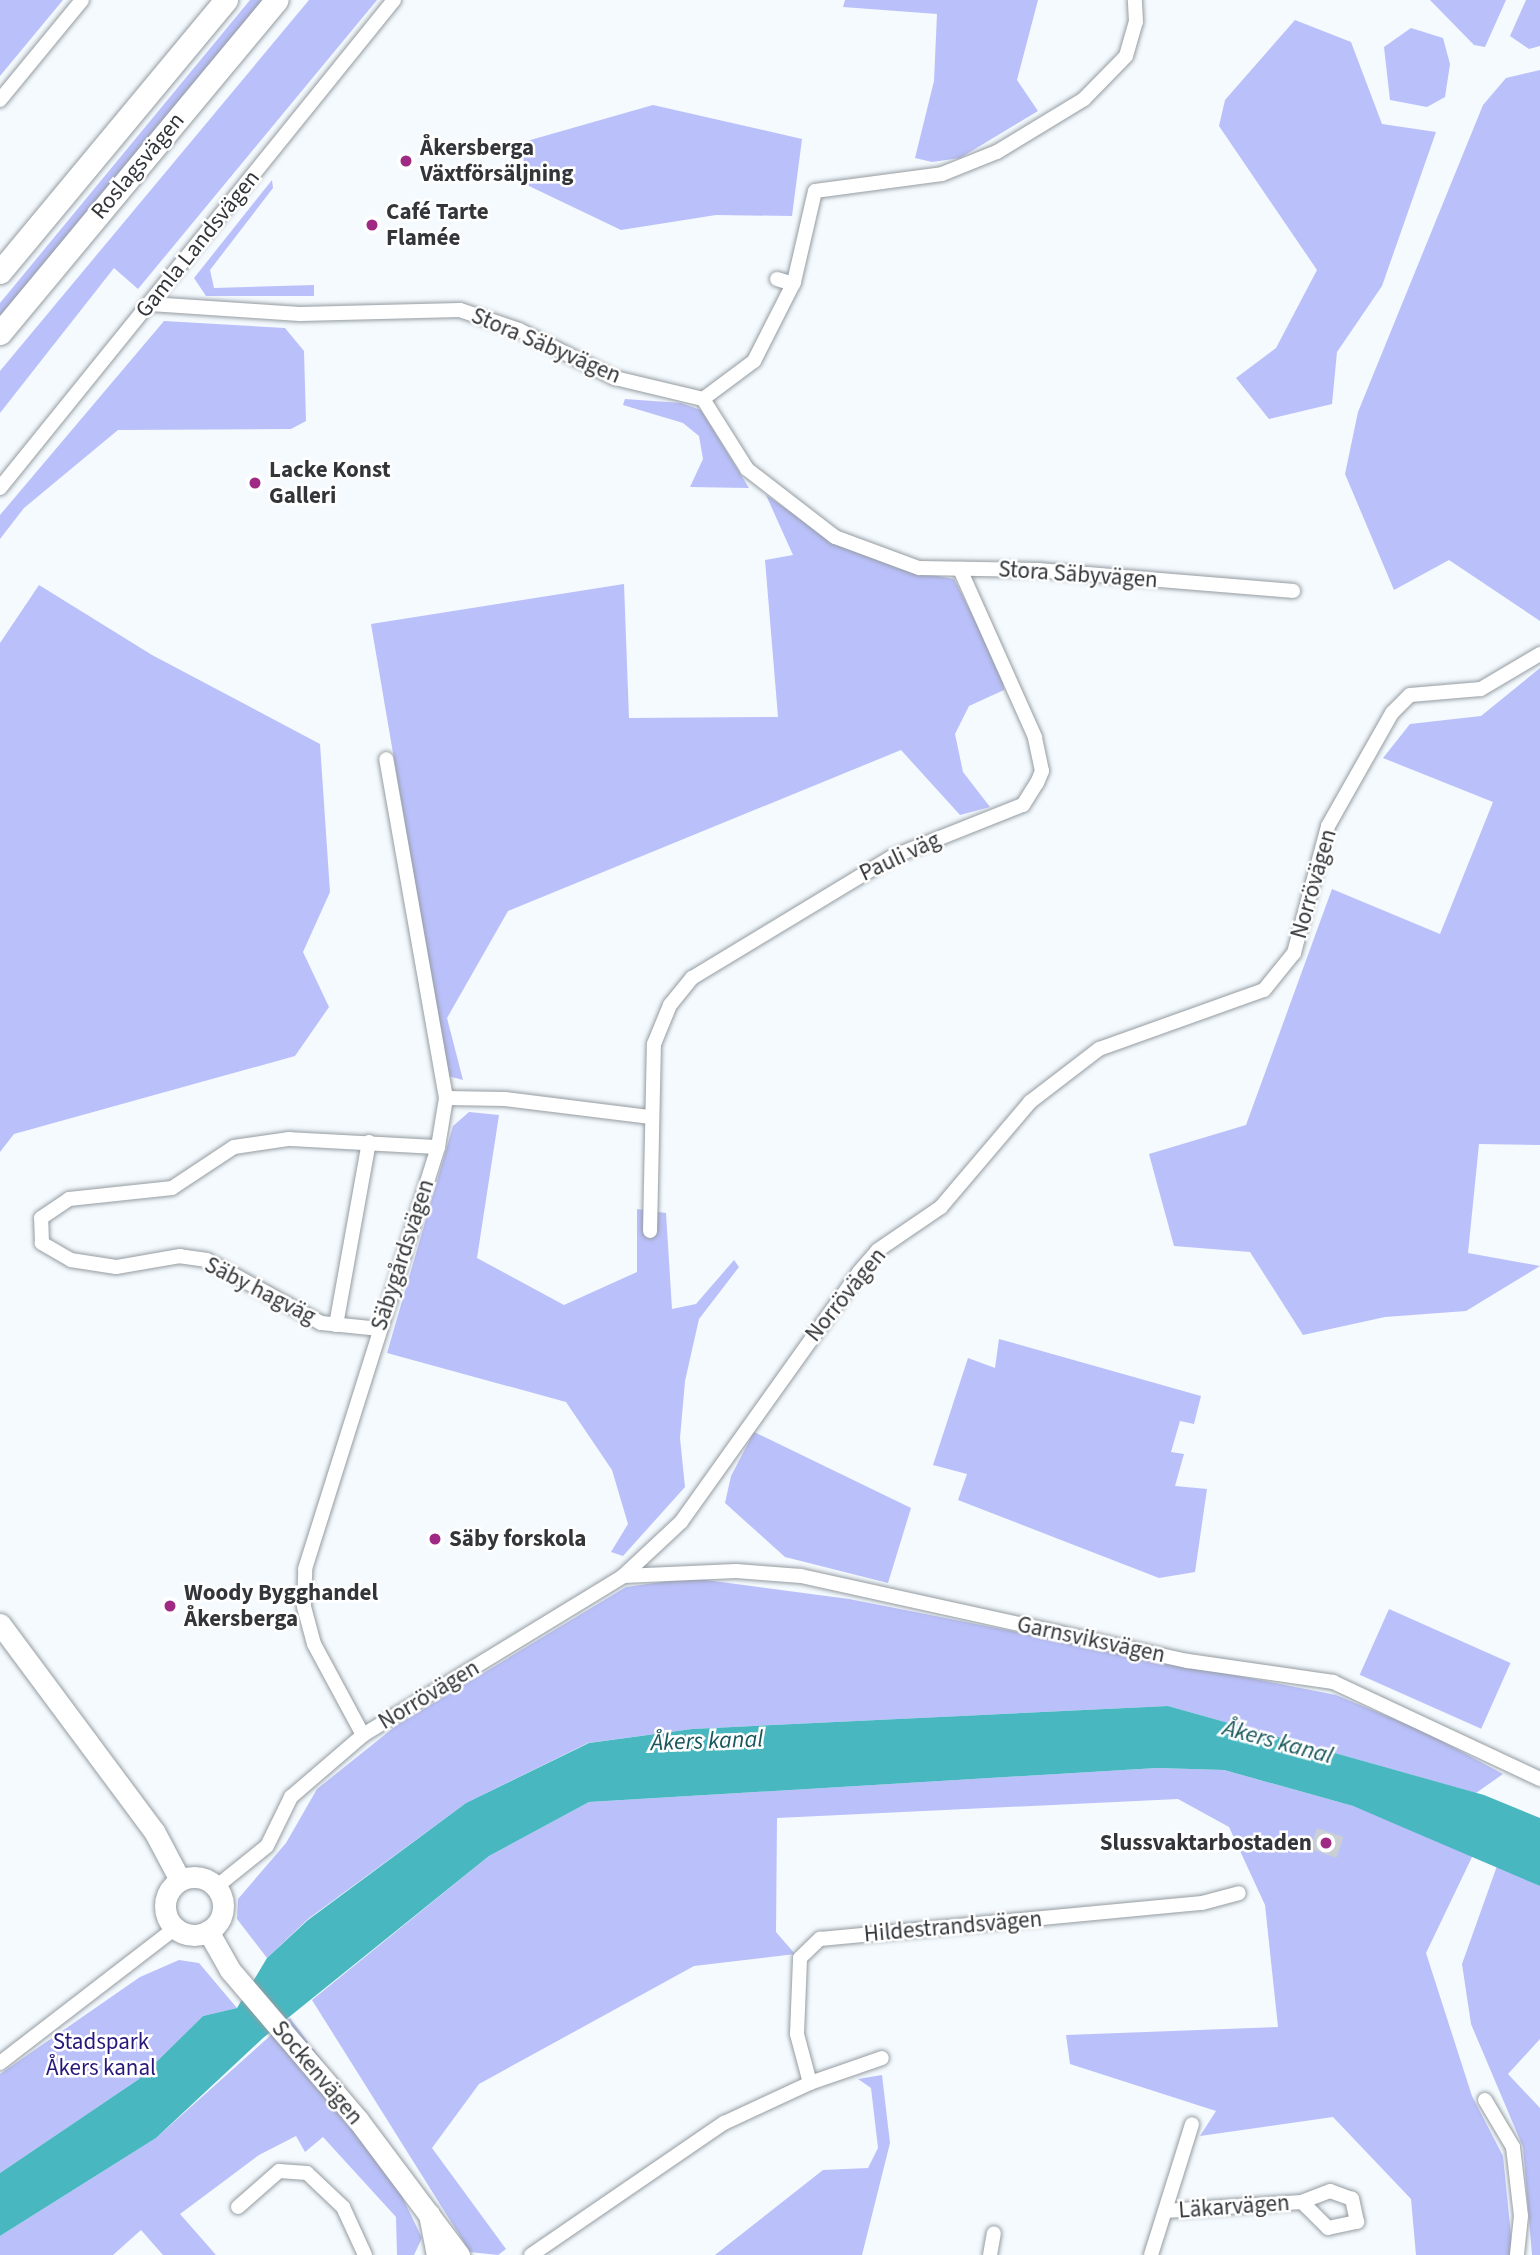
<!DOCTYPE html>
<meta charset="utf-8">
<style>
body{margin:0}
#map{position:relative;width:1540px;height:2255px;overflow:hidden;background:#f4fafe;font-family:"Source Sans 3",sans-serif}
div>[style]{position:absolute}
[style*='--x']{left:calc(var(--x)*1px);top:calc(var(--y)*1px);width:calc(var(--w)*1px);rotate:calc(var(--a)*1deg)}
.green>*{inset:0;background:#bac0fa;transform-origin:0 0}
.water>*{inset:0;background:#49b7c0}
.building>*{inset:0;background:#caced5;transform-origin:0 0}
.roads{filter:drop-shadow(0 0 2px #959ca1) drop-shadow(0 0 2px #959ca1)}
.street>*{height:14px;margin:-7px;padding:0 7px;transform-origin:7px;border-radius:7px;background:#fff}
.secondary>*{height:21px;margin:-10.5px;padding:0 10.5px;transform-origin:10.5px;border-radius:10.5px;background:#fff}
.secondary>.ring{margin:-10.5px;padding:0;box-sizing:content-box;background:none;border:21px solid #fff;border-radius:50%}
.primary>*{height:23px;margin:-11.5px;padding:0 11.5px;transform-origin:11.5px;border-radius:11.5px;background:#fff}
.dots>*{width:19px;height:19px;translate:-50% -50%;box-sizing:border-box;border:4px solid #fff;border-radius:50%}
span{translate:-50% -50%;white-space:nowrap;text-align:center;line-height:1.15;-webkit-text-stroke:5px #fff;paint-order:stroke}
.poi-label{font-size:23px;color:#333538;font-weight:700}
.left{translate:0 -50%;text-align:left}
.right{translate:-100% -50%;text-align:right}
.street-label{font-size:23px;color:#333538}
.park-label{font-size:23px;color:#28177a}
.water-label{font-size:24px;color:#18575c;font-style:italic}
</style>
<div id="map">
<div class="green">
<i style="clip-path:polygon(0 0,63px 0,0 76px)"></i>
<i style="clip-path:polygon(250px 0,263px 0,0 316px,0 303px)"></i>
<i style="clip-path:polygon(309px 0,377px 0,138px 289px,114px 268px,0 413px,0 371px)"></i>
<i style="clip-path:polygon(845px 0,1038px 0,1017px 80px,1038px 111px,960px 158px,932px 162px,915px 158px,934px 81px,937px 14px,843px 7px)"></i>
<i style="clip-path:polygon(1430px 0,1506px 0,1485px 47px,1474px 45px)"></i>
<i style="clip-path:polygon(1526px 0,1540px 0,1540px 46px,1529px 49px,1510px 36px)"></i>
<i style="clip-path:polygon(1295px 20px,1351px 42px,1382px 124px,1436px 132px,1382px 286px,1337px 352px,1332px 404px,1269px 419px,1236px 378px,1276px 348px,1317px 270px,1219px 126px,1225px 100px)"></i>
<i style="clip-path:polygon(1411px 28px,1443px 38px,1450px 64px,1445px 97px,1427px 107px,1390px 100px,1384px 47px)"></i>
<i style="clip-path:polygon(1540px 70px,1540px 621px,1449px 560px,1394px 590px,1345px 474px,1358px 412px,1483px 105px,1506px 78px)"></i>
<i style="clip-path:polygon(653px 105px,802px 139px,792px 216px,716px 215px,621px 230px,529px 186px,520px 143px)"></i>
<i style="clip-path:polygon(272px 180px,273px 188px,210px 270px,214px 288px,314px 285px,314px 296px,206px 296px,194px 278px)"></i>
<i style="clip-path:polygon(164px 321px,285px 328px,304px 351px,306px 421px,291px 429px,118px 430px,24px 508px,0 539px,0 515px)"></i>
<i style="clip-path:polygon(625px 399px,681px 403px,701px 410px,749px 488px,690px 487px,703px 459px,699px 436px,683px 423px,623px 405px)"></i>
<i style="clip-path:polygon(766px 495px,834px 542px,900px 569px,954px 579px,1002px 673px,1004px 690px,969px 706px,955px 734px,963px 772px,990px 807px,960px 815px,901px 750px,508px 911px,447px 1018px,463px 1080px,448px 1076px,371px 624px,624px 584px,629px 718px,778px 717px,765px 560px,793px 555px)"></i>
<i style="clip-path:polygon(39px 585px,152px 655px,320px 744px,330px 892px,303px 952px,329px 1007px,295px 1056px,14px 1134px,0 1152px,0 643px)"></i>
<i style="clip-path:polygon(1540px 668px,1540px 1145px,1479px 1144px,1468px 1253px,1540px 1266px,1466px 1311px,1385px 1317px,1303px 1335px,1250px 1252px,1174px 1246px,1149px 1154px,1246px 1125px,1332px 889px,1440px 934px,1493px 802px,1383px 758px,1410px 724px,1481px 716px)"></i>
<i style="clip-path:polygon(469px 1112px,499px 1115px,477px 1258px,564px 1305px,637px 1272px,637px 1209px,666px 1213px,672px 1309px,696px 1304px,734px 1260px,739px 1267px,699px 1319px,685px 1381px,680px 1438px,685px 1487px,623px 1556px,611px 1552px,628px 1524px,612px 1470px,566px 1402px,387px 1353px,453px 1126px)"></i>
<i style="clip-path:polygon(999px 1339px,1201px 1396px,1194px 1424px,1180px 1421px,1171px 1452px,1184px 1454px,1175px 1486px,1207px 1489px,1195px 1572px,1159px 1578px,958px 1500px,967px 1474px,933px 1465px,968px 1358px,995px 1368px)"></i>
<i style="clip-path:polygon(754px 1432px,911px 1508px,888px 1583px,785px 1557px,725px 1503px,731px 1476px)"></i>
<i style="clip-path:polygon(691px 1578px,849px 1599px,1336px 1695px,1423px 1731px,1503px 1774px,1476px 1793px,1168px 1706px,692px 1729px,588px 1743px,466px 1803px,308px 1919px,267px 1958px,237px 1919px,238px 1899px,286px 1843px,317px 1789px,397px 1725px,626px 1587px)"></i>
<i style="left:1389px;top:1609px;width:133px;height:72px;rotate:24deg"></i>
<i style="clip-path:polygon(1157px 1768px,1224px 1770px,1353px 1806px,1473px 1855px,1426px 1953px,1472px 2096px,1503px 2156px,1513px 2255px,1416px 2255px,1411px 2199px,1333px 2117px,1200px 2136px,1216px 2111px,1070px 2064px,1066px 2035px,1278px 2027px,1265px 1905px,1229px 1827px,1178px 1799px,777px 1818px,776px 1932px,795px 1954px,694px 1966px,479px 2084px,432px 2148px,506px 2249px,498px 2255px,470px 2252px,312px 2000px,489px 1856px,589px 1802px)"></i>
<i style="clip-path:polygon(1497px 1866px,1540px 1886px,1540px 2039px,1508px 2074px,1540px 2108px,1540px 2255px,1532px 2255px,1523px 2147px,1471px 2024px,1462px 1964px)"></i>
<i style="clip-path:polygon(179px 1960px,199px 1963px,237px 2008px,203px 2016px,139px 2079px,0 2173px,0 2074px,140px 1977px)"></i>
<i style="clip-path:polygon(290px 2018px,363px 2115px,422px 2238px,414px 2255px,397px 2255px,396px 2217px,323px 2137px,305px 2152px,296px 2136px,259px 2155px,180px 2214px,216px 2255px,163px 2255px,141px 2230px,113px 2255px,0 2255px,0 2236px,156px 2138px)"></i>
<i style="clip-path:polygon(882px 2075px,890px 2143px,862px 2255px,715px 2255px,823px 2170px,868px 2168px,878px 2148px,871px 2088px,858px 2079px)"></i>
</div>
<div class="water">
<i style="clip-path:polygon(1168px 1706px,1484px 1795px,1540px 1818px,1540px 1886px,1353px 1806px,1224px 1770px,1157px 1768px,589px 1802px,489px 1856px,263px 2038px,156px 2138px,0 2236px,0 2173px,139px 2079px,203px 2016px,237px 2008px,267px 1958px,308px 1920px,466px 1803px,589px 1743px,692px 1729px)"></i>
</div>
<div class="building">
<i style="left:1317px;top:1828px;width:28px;height:22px;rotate:19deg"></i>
</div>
<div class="roads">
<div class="street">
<i style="--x:0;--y:100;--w:129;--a:-50.6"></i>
<i style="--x:777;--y:279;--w:17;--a:17"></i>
<i style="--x:150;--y:304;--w:150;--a:3.8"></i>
<i style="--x:300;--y:314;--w:160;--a:-1.4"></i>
<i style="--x:460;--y:310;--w:62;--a:18.7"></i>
<i style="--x:519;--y:330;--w:107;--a:26.6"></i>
<i style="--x:615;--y:378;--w:90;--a:13.4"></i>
<i style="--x:703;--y:399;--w:83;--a:57.8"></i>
<i style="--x:747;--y:469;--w:111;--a:37.7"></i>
<i style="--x:835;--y:537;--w:90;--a:20.3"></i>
<i style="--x:919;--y:568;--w:120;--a:1"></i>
<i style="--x:1039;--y:570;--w:255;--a:4.7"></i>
<i style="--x:703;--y:399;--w:64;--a:-36.7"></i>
<i style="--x:754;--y:361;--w:89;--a:-63.1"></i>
<i style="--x:794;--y:282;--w:93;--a:-77"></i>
<i style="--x:815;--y:191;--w:128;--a:-7.6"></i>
<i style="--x:942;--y:174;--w:59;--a:-21.8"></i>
<i style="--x:997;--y:152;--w:102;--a:-31.3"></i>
<i style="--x:1084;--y:99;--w:60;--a:-45.7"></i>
<i style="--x:1126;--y:56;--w:35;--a:-74"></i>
<i style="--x:1136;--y:22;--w:22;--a:-93"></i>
<i style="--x:0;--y:488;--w:627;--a:-51.08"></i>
<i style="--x:446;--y:1098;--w:59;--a:1"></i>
<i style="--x:505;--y:1099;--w:145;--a:7.1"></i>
<i style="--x:650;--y:1231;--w:187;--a:-88.8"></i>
<i style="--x:654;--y:1044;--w:42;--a:-67.7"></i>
<i style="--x:670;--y:1005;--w:35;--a:-51"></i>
<i style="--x:692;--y:978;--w:234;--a:-31.2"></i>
<i style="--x:892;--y:857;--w:141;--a:-21.7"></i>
<i style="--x:1023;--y:805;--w:26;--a:-58"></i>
<i style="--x:1037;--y:783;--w:13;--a:-67"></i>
<i style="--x:1042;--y:771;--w:35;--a:-102"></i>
<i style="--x:1035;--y:737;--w:184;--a:-114.1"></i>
<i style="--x:336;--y:1325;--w:186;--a:-79.8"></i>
<i style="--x:380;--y:1329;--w:59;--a:-174.2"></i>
<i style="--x:321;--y:1323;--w:130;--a:-151.1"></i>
<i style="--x:207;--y:1260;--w:27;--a:-172"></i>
<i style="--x:180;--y:1256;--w:65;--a:170.2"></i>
<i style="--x:116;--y:1267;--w:46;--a:-171.2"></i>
<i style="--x:71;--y:1260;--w:34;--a:-150"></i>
<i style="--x:42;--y:1243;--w:25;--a:-92"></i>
<i style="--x:41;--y:1218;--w:34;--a:-34"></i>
<i style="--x:69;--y:1199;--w:104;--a:-6.1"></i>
<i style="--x:172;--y:1188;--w:74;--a:-33.5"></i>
<i style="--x:234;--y:1147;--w:56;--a:-8.3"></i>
<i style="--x:289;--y:1139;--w:149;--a:3.1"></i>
<i style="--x:623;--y:1576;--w:113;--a:-2.5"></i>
<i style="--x:736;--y:1571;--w:65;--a:4.4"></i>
<i style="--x:801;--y:1576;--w:396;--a:12.4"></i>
<i style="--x:1188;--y:1661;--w:147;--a:8.2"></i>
<i style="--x:1333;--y:1682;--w:229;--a:25.1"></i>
<i style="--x:363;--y:1735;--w:103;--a:-118.3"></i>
<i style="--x:314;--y:1644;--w:39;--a:-105"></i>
<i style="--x:304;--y:1606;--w:37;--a:-88"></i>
<i style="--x:305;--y:1569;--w:442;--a:-72.5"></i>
<i style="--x:438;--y:1147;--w:50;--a:-80.7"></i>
<i style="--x:446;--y:1098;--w:344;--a:-100"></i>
<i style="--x:216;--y:1887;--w:65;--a:-38.8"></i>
<i style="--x:267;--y:1846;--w:55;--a:-63.9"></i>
<i style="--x:291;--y:1797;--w:95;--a:-40.7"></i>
<i style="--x:363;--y:1735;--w:305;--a:-31.4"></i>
<i style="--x:623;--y:1576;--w:79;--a:-43"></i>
<i style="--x:681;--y:1522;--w:307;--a:-54.5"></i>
<i style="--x:859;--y:1272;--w:29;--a:-49"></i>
<i style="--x:878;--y:1250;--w:76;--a:-34.3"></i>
<i style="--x:941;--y:1207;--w:138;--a:-49.7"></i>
<i style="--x:1030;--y:1102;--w:87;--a:-37.5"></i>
<i style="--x:1099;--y:1049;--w:175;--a:-19.7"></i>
<i style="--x:1264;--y:990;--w:48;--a:-51"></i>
<i style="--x:1294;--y:953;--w:131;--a:-75"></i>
<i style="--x:1328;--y:826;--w:130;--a:-60.5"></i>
<i style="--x:1392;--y:713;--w:25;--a:-45"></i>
<i style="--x:1410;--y:695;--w:71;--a:-4.8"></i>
<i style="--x:1481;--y:689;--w:69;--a:-30.7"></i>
<i style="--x:0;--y:2063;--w:221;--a:-37.6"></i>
<i style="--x:810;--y:2083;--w:51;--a:-104.9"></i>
<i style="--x:797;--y:2034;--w:76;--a:-87.7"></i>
<i style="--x:800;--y:1958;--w:28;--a:-44"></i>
<i style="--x:820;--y:1939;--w:384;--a:-5.4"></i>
<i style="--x:1202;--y:1903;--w:38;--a:-15"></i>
<i style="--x:1485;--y:2100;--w:55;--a:59.2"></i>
<i style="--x:1513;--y:2147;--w:69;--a:83.4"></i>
<i style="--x:1521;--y:2216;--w:39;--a:96"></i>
<i style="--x:238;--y:2207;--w:55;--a:-41.3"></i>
<i style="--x:279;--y:2171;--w:28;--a:4"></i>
<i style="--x:307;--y:2173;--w:50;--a:43.4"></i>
<i style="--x:343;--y:2207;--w:53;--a:65.4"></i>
<i style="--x:1165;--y:2211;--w:137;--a:-3.8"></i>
<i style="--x:1302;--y:2202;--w:37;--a:45"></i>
<i style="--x:1328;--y:2228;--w:30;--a:-12"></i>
<i style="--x:1357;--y:2222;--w:24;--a:-102"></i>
<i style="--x:1352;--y:2199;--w:23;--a:-160"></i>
<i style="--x:1330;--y:2191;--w:30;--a:159"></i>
<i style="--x:531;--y:2255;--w:234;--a:-34.4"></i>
<i style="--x:724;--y:2123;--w:95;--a:-24.9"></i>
<i style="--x:810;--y:2083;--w:76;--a:-19.1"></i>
<i style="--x:990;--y:2255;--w:22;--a:-80"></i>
<i style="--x:1151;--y:2255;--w:137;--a:-72.6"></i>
</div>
<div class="secondary">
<i style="--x:0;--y:1624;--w:258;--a:53.4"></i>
<i style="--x:154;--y:1831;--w:55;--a:62"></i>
<i class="ring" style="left:165px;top:1877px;width:37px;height:37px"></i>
<i style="--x:208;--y:1931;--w:45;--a:60.6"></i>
<i style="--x:230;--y:1970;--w:197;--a:49.5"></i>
<i style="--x:358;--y:2120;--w:169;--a:53.2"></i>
<i style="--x:429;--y:2214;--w:42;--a:79"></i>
</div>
<div class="primary">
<i style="--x:0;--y:272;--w:354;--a:-50.3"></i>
<i style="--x:0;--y:333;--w:433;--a:-50.3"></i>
</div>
</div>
<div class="dots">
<i style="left:406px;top:161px;background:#9f2a84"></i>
<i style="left:372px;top:225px;background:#9f2a84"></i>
<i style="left:255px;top:483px;background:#9f2a84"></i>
<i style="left:435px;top:1539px;background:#9f2a84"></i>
<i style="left:170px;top:1606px;background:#9f2a84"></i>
<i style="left:1326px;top:1843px;background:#9f2a84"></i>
</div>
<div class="poi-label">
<span class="left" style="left:420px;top:161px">Åkersberga<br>Växtförsäljning</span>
<span class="left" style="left:386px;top:225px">Café Tarte<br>Flamée</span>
<span class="left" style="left:269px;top:483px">Lacke Konst<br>Galleri</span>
<span class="left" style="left:449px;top:1539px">Säby forskola</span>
<span class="left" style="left:184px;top:1606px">Woody Bygghandel<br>Åkersberga</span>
<span class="right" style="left:1312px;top:1843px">Slussvaktarbostaden</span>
</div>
<div class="street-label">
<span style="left:138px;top:166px;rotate:-50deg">Roslagsvägen</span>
<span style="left:198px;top:244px;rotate:-51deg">Gamla Landsvägen</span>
<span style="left:546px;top:346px;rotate:23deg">Stora Säbyvägen</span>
<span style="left:1078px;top:575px;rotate:4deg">Stora Säbyvägen</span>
<span style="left:900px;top:857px;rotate:-25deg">Pauli väg</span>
<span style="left:1314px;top:884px;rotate:-74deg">Norrövägen</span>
<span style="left:403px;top:1255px;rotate:-72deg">Säbygårdsvägen</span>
<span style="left:260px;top:1291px;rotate:27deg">Säby hagväg</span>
<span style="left:846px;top:1295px;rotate:-51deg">Norrövägen</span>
<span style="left:1091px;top:1640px;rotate:12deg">Garnsviksvägen</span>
<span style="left:429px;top:1695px;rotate:-31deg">Norrövägen</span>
<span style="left:953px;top:1927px;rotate:-5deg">Hildestrandsvägen</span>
<span style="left:317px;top:2073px;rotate:50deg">Sockenvägen</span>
<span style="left:1234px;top:2207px;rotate:-4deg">Läkarvägen</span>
</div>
<div class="park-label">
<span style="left:101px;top:2055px">Stadspark<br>Åkers kanal</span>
</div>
<div class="water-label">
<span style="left:707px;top:1741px;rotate:-2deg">Åkers kanal</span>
<span style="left:1278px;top:1742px;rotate:15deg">Åkers kanal</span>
</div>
</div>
